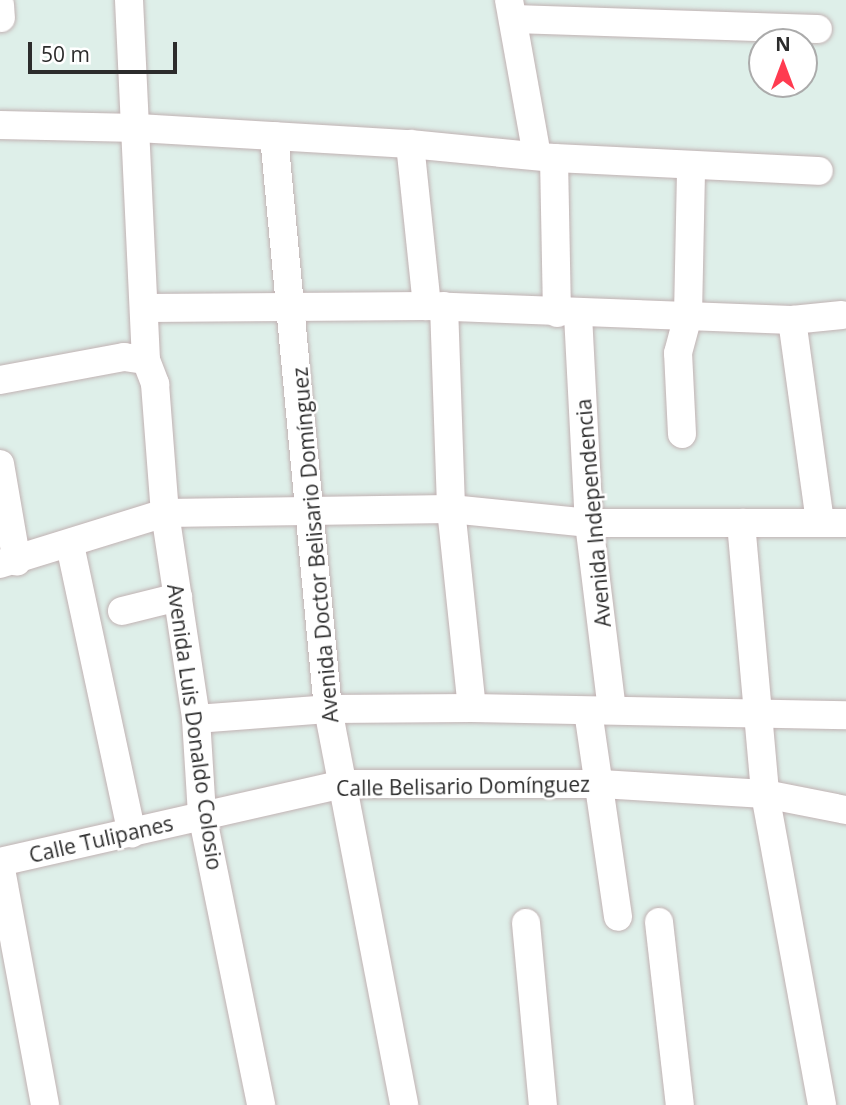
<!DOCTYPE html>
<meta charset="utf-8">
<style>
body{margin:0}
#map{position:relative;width:846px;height:1105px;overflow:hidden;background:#deefe9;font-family:"Open Sans",sans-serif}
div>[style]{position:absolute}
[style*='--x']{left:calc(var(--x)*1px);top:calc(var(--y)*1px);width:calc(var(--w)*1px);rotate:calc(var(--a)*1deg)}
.roads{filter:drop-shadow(0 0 2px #c1b2b3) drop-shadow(0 0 2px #c1b2b3)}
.minor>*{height:28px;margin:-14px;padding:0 14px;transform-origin:14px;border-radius:14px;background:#fff}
span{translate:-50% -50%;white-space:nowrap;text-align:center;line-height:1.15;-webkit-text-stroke:5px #fff;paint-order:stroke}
.street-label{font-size:21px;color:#2c2c2c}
.north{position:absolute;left:748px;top:28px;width:70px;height:70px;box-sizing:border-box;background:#fff;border:2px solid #ababab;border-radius:50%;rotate:0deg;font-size:19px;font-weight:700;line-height:28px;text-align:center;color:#2c2c2c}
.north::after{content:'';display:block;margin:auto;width:24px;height:32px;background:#ff3b50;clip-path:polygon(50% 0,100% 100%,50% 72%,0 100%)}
.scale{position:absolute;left:28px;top:42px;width:149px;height:32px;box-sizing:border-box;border:4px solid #2c2c2c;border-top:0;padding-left:9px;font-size:21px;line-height:24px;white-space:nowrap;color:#2c2c2c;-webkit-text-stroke:5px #fff;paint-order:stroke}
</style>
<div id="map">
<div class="roads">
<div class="minor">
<i style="--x:129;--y:0;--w:360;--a:87.3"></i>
<i style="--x:146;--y:360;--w:26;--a:69"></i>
<i style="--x:155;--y:384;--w:129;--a:85.6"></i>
<i style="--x:165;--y:513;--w:208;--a:81.4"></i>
<i style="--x:196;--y:719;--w:95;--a:86.4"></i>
<i style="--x:202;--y:814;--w:297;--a:78.5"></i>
<i style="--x:509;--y:0;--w:158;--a:79.8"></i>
<i style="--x:0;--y:5;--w:13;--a:86"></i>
<i style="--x:513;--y:19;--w:305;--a:1.9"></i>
<i style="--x:0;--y:125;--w:138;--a:1.2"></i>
<i style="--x:138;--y:128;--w:272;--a:3.4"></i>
<i style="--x:410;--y:144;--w:145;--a:5.6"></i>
<i style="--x:554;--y:158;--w:265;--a:2.8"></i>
<i style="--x:274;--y:136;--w:576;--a:84.62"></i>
<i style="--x:328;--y:709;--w:403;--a:79.1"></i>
<i style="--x:410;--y:144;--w:163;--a:84"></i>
<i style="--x:554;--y:158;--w:155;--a:88.9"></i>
<i style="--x:444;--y:306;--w:203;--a:88"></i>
<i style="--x:451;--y:509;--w:200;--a:84"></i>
<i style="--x:146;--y:308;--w:281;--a:-0.4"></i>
<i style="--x:427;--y:306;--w:365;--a:2.2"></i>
<i style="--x:792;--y:320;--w:50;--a:-5.7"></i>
<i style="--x:578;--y:315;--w:208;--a:87"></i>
<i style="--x:589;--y:523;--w:188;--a:83"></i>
<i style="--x:792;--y:320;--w:204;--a:82.1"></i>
<i style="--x:0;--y:380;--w:126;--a:-10.5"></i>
<i style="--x:124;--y:357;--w:22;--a:8"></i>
<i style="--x:682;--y:434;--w:81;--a:-92.8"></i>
<i style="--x:678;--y:353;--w:39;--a:-75"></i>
<i style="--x:688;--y:315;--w:149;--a:-88.8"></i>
<i style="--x:0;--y:464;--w:99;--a:80.2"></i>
<i style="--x:741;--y:523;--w:272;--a:84.9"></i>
<i style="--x:765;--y:794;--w:316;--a:79.6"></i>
<i style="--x:70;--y:545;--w:295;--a:77.9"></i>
<i style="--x:0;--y:564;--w:173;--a:-17.2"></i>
<i style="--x:165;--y:513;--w:286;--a:-0.8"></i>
<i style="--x:451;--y:509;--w:139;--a:5.8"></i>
<i style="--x:589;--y:523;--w:257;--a:0"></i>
<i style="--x:122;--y:611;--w:58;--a:-14"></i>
<i style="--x:588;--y:711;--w:208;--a:81.7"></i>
<i style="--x:196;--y:719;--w:132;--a:-4.3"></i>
<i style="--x:328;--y:709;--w:144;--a:-0.4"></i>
<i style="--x:472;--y:708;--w:374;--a:1.1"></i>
<i style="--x:0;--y:862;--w:351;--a:-12.8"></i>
<i style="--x:342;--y:784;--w:259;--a:0"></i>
<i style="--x:601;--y:784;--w:164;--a:3.5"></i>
<i style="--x:765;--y:794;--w:83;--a:11.2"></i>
<i style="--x:0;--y:864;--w:245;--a:79.4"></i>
<i style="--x:659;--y:922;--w:184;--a:83.5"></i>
<i style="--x:526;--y:923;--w:183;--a:84.7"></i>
</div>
</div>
<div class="street-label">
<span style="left:593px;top:513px;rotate:-95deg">Avenida Independencia</span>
<span style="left:315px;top:545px;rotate:-95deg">Avenida Doctor Belisario Domínguez</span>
<span style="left:195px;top:727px;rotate:82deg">Avenida Luis Donaldo Colosio</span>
<span style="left:463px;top:786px;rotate:-1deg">Calle Belisario Domínguez</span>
<span style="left:101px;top:839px;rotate:-13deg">Calle Tulipanes</span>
</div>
<div class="north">N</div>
<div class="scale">50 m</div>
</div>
